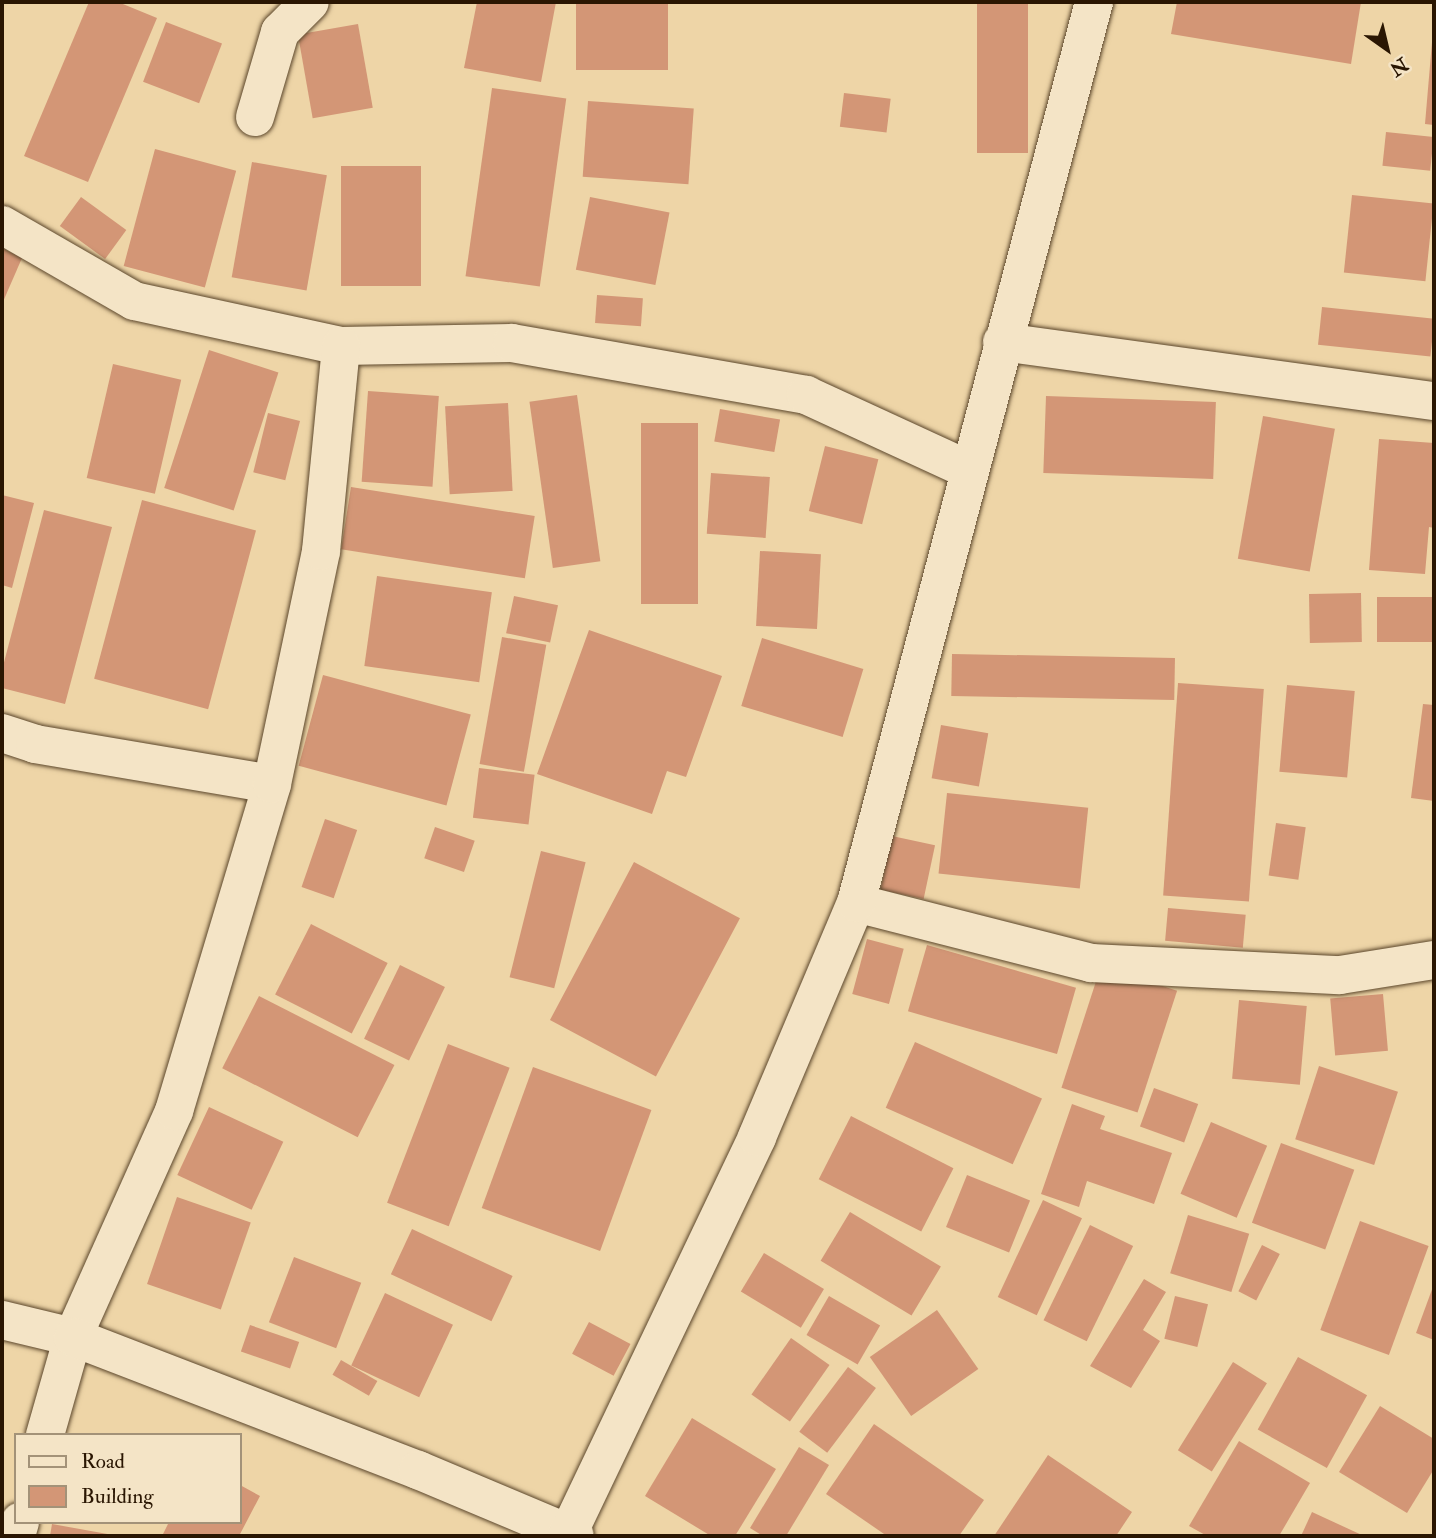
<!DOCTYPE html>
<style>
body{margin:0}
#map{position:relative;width:1436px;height:1538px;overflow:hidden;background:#eed5a7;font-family:"IM FELL Double Pica",serif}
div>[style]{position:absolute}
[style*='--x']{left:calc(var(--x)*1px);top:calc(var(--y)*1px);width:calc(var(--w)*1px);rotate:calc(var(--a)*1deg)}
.building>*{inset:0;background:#d39676;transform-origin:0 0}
.roads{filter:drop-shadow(0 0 2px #5b462b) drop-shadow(0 0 2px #5b462b)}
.street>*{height:38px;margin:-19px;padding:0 19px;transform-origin:19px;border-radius:19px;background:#f4e4c6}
.secondary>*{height:38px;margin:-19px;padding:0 19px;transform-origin:19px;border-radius:19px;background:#f4e4c6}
span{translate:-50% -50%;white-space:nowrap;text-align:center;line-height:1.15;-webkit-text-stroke:5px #f4e4c6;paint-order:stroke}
.frame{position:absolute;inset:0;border:4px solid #2a1602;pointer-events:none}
.legend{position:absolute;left:14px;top:1433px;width:228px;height:91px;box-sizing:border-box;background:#f4e4c6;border:2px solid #a39278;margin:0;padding:9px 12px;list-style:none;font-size:21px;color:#2a1602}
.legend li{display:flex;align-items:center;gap:14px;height:35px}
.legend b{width:35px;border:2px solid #a39278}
.north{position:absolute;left:1352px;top:14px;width:70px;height:70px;-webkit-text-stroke:5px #f4e4c6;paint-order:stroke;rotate:146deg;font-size:19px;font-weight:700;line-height:28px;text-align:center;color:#2a1602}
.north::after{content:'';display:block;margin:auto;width:24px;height:32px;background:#2a1602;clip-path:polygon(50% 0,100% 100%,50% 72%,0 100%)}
</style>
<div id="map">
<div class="building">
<i style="clip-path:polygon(89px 2px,118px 2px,157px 18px,88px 182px,24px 156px)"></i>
<i style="clip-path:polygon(477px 2px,556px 2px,541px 82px,464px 68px)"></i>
<i style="left:576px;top:2px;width:92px;height:68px"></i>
<i style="left:977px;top:2px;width:51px;height:151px"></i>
<i style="clip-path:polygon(1177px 2px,1361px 2px,1351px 64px,1171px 34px)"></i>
<i style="left:166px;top:22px;width:60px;height:64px;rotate:21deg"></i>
<i style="left:358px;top:24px;width:85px;height:61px;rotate:80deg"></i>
<i style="clip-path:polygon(1432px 42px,1434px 42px,1434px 125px,1425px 124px)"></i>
<i style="left:492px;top:88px;width:75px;height:190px;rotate:8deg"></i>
<i style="left:844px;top:93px;width:47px;height:34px;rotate:7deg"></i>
<i style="left:588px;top:101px;width:106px;height:76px;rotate:4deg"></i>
<i style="left:1386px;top:132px;width:48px;height:34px;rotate:6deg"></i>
<i style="left:155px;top:149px;width:84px;height:121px;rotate:15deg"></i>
<i style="left:252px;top:162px;width:76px;height:117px;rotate:10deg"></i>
<i style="left:341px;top:166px;width:80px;height:120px"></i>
<i style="left:1352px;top:195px;width:82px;height:78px;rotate:6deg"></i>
<i style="left:81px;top:197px;width:56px;height:36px;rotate:36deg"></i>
<i style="left:590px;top:197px;width:81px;height:74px;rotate:11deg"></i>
<i style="clip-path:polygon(2px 248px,22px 258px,2px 304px)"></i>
<i style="left:597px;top:295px;width:46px;height:28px;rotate:4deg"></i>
<i style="left:1322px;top:307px;width:113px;height:38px;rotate:6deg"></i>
<i style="left:209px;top:350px;width:73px;height:145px;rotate:18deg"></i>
<i style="left:113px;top:364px;width:70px;height:117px;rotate:13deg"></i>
<i style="left:368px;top:391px;width:71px;height:91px;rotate:4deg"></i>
<i style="left:577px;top:395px;width:168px;height:48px;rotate:82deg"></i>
<i style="left:1046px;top:396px;width:170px;height:77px;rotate:2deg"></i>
<i style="left:508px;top:403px;width:88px;height:63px;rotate:87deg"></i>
<i style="left:720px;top:409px;width:61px;height:33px;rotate:10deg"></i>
<i style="left:268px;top:413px;width:33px;height:61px;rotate:14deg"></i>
<i style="left:1263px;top:416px;width:73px;height:145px;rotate:10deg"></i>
<i style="left:641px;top:423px;width:57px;height:181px"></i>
<i style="clip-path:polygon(1379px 439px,1434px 443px,1434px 528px,1429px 527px,1425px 574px,1369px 570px)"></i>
<i style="left:825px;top:446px;width:55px;height:67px;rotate:14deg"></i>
<i style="left:711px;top:473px;width:59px;height:61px;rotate:4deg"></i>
<i style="left:351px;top:487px;width:186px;height:63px;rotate:9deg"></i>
<i style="clip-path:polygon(2px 495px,34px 503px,12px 588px,2px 585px)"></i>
<i style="left:142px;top:500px;width:118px;height:185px;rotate:15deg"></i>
<i style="clip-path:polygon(44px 510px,112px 527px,65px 704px,2px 688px,2px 670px)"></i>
<i style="left:760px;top:551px;width:61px;height:75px;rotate:3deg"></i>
<i style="left:377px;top:576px;width:116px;height:91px;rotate:8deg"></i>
<i style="left:1361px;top:593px;width:49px;height:52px;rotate:89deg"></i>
<i style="left:514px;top:596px;width:45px;height:38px;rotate:12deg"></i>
<i style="left:1377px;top:597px;width:57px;height:45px"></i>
<i style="clip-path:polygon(589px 630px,722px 676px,686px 777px,667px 771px,652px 814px,537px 774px)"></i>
<i style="left:502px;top:637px;width:45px;height:129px;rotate:10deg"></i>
<i style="left:762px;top:638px;width:106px;height:71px;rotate:17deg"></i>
<i style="left:952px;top:654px;width:223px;height:42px;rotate:1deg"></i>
<i style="left:323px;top:675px;width:153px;height:94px;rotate:15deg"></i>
<i style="left:1178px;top:683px;width:86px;height:213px;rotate:4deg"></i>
<i style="left:1287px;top:685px;width:68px;height:87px;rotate:5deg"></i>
<i style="clip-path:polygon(1423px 704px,1434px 705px,1434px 801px,1411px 798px)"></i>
<i style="left:941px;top:725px;width:48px;height:54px;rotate:10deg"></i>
<i style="left:479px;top:768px;width:56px;height:50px;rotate:7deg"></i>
<i style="left:947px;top:793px;width:142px;height:81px;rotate:6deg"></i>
<i style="left:325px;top:819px;width:34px;height:72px;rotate:19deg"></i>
<i style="left:1276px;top:823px;width:30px;height:53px;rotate:8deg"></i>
<i style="left:435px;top:827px;width:42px;height:33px;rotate:19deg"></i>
<i style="left:892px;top:836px;width:44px;height:55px;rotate:12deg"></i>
<i style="left:541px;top:851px;width:46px;height:130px;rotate:14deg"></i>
<i style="left:634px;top:862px;width:120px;height:179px;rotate:28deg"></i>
<i style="left:1168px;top:908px;width:78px;height:33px;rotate:5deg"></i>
<i style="left:311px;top:924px;width:86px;height:79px;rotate:27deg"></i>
<i style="left:867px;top:939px;width:38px;height:57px;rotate:15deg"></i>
<i style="left:927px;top:945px;width:155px;height:69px;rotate:16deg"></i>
<i style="left:400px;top:965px;width:50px;height:82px;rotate:26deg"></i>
<i style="left:1101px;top:966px;width:80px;height:128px;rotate:18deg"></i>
<i style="left:1383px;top:994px;width:57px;height:53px;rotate:85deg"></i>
<i style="left:259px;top:996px;width:152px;height:81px;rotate:27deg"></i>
<i style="left:1239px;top:1000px;width:68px;height:79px;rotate:5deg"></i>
<i style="left:915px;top:1042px;width:139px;height:72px;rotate:24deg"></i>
<i style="left:448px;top:1044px;width:66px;height:170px;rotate:21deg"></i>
<i style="left:1319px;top:1066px;width:83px;height:77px;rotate:18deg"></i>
<i style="left:533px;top:1067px;width:126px;height:150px;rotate:20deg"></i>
<i style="left:1154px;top:1088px;width:47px;height:41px;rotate:20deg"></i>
<i style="clip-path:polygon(1072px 1104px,1105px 1116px,1100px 1129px,1172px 1153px,1154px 1204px,1087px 1181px,1079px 1207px,1041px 1194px)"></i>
<i style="left:209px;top:1107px;width:82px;height:75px;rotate:25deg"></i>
<i style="left:851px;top:1116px;width:115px;height:71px;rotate:27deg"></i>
<i style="left:1211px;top:1122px;width:61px;height:78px;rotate:23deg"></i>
<i style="left:1281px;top:1143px;width:78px;height:85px;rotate:20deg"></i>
<i style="left:967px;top:1175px;width:68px;height:56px;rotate:22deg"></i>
<i style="left:177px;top:1197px;width:78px;height:92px;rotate:19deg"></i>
<i style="left:1043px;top:1200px;width:43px;height:107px;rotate:25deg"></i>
<i style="left:850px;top:1212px;width:106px;height:57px;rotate:31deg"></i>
<i style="left:1188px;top:1215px;width:64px;height:61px;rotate:17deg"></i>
<i style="left:1360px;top:1221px;width:73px;height:116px;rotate:20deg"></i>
<i style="left:1090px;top:1225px;width:48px;height:106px;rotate:26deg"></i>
<i style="left:412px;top:1229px;width:111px;height:50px;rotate:25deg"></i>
<i style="left:1262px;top:1245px;width:20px;height:52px;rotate:27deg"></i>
<i style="left:764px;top:1253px;width:70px;height:45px;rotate:31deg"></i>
<i style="left:294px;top:1257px;width:72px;height:70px;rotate:21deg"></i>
<i style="clip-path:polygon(1144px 1279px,1166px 1292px,1143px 1330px,1160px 1341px,1131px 1388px,1090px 1366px)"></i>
<i style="clip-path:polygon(1434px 1284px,1434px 1340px,1416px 1333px)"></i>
<i style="left:385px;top:1293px;width:75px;height:80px;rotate:25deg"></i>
<i style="left:829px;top:1296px;width:59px;height:45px;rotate:30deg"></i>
<i style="left:1175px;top:1296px;width:34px;height:44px;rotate:14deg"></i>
<i style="left:937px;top:1310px;width:72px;height:82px;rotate:55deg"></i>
<i style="left:589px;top:1322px;width:47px;height:36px;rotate:28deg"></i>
<i style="left:250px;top:1325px;width:52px;height:28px;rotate:19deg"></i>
<i style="left:791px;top:1338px;width:47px;height:69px;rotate:35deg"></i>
<i style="left:1298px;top:1357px;width:79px;height:83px;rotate:29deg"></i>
<i style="left:341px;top:1360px;width:42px;height:17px;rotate:30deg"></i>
<i style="left:1233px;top:1362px;width:40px;height:104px;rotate:32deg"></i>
<i style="left:848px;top:1367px;width:35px;height:81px;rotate:37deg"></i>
<i style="clip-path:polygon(1380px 1406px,1434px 1439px,1434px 1469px,1407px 1513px,1339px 1472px)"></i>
<i style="clip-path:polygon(692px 1418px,776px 1469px,735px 1536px,711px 1536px,645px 1496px)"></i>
<i style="clip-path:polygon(874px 1424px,984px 1500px,959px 1536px,887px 1536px,826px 1494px)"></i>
<i style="clip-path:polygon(1239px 1441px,1310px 1483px,1279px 1536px,1207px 1536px,1189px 1526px)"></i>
<i style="clip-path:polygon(799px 1447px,829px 1465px,786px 1536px,763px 1536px,750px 1528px)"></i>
<i style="clip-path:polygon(1048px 1455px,1132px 1512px,1116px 1536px,994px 1536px)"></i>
<i style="clip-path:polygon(240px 1485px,260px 1496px,239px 1536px,162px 1536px,169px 1522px,240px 1522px)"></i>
<i style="clip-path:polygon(1312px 1512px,1364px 1536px,1301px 1536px)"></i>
<i style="clip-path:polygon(52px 1524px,113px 1535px,113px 1536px,50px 1536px)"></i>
</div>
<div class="roads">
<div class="street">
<i style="--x:255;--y:117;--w:89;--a:-73.6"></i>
<i style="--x:280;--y:32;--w:42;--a:-45"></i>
<i style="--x:2;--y:225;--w:152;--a:29.9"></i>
<i style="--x:134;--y:301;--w:212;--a:12.3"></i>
<i style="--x:341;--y:346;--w:171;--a:-1"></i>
<i style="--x:512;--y:343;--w:299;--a:10"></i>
<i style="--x:806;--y:395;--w:179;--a:24.7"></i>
<i style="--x:1002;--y:342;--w:436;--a:7.8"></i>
<i style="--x:2;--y:733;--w:35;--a:18"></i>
<i style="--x:35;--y:744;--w:240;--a:9.6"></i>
<i style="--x:856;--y:903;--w:243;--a:14.3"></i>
<i style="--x:1091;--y:963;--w:249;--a:2.8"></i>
<i style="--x:1340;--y:975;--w:95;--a:-9.1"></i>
<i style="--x:45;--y:1435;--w:102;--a:-74.1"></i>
<i style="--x:73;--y:1337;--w:248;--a:-65.9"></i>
<i style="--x:174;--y:1111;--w:341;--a:-73.3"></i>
<i style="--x:272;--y:784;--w:238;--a:-78.1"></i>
<i style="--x:321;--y:551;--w:206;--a:-84.4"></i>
<i style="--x:16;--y:1536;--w:15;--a:-74"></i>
</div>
<div class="secondary">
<i style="--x:2;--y:1320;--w:73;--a:13.5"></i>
<i style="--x:73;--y:1337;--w:370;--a:21.1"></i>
<i style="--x:418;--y:1470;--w:170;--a:22.8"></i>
<i style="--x:567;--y:1536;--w:442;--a:-64.5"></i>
<i style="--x:757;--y:1137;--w:254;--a:-67.1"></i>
<i style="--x:856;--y:903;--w:932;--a:-75.2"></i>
</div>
</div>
<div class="frame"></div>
<ul class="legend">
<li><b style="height:9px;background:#f4e4c6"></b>Road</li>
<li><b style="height:19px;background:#d39676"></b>Building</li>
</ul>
<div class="north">N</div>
</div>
